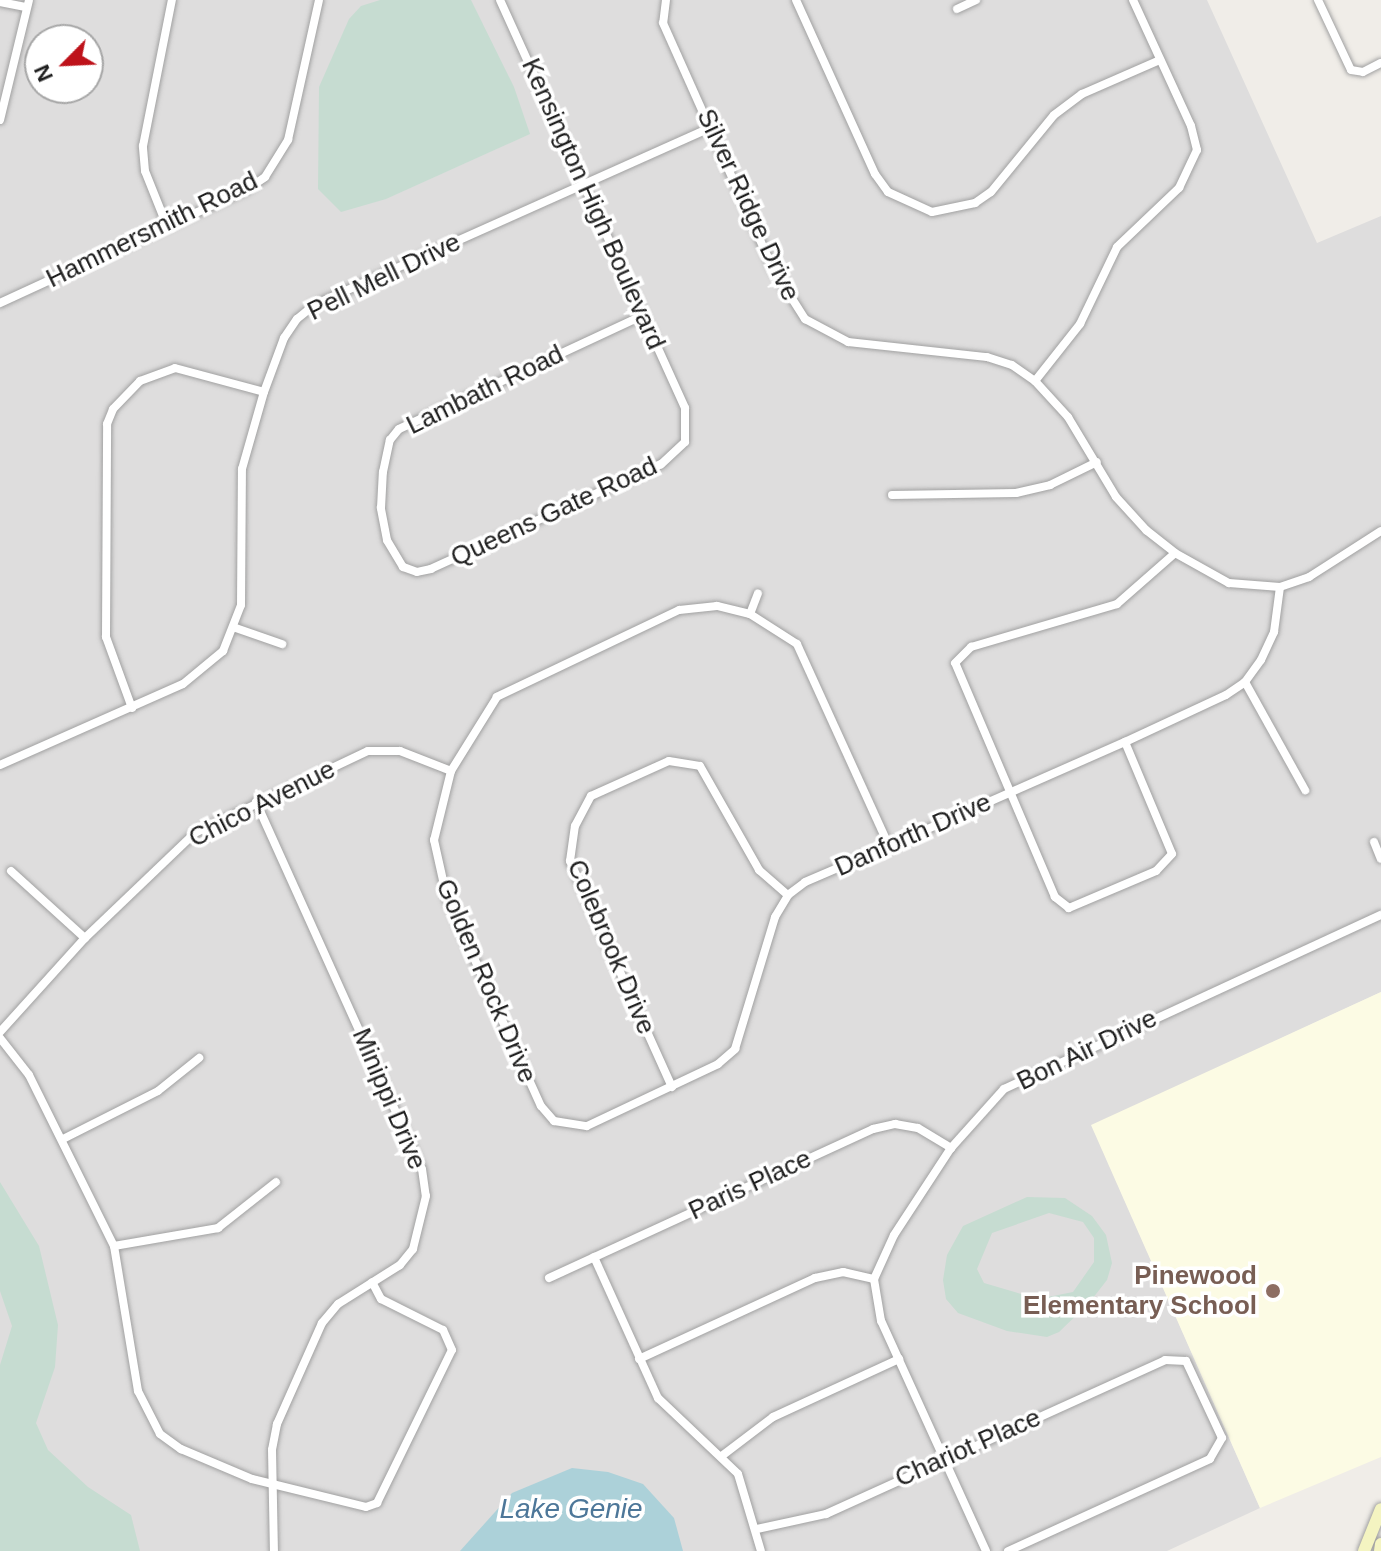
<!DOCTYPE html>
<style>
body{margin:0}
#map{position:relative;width:1381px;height:1551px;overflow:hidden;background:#f0ede8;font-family:Arial,sans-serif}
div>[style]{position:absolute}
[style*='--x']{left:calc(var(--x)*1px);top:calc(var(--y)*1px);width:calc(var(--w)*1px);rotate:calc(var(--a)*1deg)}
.residential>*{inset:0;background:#dedddd}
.education>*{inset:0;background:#fcfbe4}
.wetland>*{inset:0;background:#c6dcd1}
.water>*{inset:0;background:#acd1d9}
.roads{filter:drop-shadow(0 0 2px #a1a1a1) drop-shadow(0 0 2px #a1a1a1)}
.minor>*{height:8px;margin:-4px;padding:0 4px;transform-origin:4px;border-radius:4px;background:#fff}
.secondary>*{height:12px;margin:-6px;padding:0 6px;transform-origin:6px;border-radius:6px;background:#f4f4c1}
.dots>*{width:22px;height:22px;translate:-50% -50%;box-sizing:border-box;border:4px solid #fff;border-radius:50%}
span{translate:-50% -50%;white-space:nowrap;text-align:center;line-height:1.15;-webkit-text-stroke:7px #fff;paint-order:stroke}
.street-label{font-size:26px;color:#202020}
.education-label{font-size:26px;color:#785e54;font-weight:700}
.right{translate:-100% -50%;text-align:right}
.water-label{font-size:28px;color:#4d7799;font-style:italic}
.north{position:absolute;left:24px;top:24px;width:80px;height:80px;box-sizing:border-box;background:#fff;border:2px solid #a6a6a6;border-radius:50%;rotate:246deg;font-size:22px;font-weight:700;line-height:32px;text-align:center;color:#202020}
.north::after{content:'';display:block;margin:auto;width:28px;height:36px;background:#be121a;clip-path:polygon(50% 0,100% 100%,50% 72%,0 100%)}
</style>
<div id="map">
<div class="residential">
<i style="clip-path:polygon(evenodd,0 0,1207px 0,1317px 243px,1381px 216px,1381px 992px,1092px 1126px,1260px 1508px,1167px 1551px,0 1551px,0 0,40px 40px,88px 40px,88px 88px,40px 88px,40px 40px)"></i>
</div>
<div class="education">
<i style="clip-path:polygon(1381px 992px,1381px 1457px,1260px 1508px,1091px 1125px)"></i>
</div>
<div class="wetland">
<i style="clip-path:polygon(380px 0,471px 0,514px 87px,530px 134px,386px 199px,341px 212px,318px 189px,319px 87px,349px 19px,361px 6px)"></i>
<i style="clip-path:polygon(0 1182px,39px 1246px,58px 1325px,55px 1367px,36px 1423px,48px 1450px,88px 1487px,131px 1515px,140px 1551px,0 1551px,0 1365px,12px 1326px,0 1291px)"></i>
<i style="clip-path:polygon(evenodd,1027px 1197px,1065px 1198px,1092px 1216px,1106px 1235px,1112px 1263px,1107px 1280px,1089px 1303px,1059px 1332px,1047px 1337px,1007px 1331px,958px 1313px,946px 1299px,943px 1280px,947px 1255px,963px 1226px,1027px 1197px,1049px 1213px,1083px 1222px,1094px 1238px,1094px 1262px,1073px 1292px,1038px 1299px,984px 1283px,977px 1269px,992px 1233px,1049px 1213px)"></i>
</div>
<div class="water">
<i style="clip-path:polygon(572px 1468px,608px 1472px,643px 1484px,674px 1518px,683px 1551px,460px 1551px,512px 1493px)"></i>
</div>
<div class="roads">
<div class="minor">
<i style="--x:500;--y:0;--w:448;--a:65.6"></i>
<i style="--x:685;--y:408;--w:34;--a:90"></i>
<i style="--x:685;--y:442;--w:33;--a:137"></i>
<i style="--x:661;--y:464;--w:253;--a:155.5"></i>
<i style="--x:431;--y:569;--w:14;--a:168"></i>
<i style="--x:417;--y:572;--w:15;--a:-160"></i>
<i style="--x:403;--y:567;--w:31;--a:-121"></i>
<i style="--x:387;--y:540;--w:33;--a:-101"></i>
<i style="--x:381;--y:508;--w:36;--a:-87"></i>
<i style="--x:383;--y:472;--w:33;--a:-78"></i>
<i style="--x:390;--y:440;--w:14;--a:-51"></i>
<i style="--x:399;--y:429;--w:269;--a:-25"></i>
<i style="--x:666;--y:0;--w:23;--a:97"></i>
<i style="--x:663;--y:23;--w:267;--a:65.9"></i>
<i style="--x:772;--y:267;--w:62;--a:57.6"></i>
<i style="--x:805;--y:319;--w:49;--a:28.1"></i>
<i style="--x:848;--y:342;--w:140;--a:6.2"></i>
<i style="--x:987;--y:357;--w:26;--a:18"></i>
<i style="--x:1012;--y:365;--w:28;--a:35"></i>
<i style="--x:1035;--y:381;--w:49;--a:47.5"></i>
<i style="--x:1068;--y:417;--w:93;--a:59"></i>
<i style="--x:1116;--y:497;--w:45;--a:47.7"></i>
<i style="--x:1146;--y:530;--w:37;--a:38"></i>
<i style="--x:1175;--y:553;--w:62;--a:29.1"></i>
<i style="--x:1229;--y:583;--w:51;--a:4.5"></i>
<i style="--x:1280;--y:587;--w:31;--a:-19"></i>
<i style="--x:1309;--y:577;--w:85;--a:-32.6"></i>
<i style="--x:796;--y:0;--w:191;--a:65.6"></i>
<i style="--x:875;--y:174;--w:22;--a:54"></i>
<i style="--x:888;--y:192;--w:48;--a:24.4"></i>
<i style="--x:932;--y:212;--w:44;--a:-11.8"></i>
<i style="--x:975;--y:203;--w:19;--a:-35"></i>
<i style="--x:991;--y:192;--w:99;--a:-50.7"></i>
<i style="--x:1054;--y:115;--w:35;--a:-37"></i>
<i style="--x:1082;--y:94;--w:85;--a:-23.6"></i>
<i style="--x:1318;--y:0;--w:77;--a:64.8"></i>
<i style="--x:1351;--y:70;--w:12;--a:9"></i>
<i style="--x:1363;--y:72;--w:20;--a:-27"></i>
<i style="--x:0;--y:2;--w:26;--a:11"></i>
<i style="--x:957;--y:9;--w:21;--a:-25"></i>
<i style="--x:0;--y:120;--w:123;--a:-76.4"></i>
<i style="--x:167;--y:226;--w:59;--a:-111.8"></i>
<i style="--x:145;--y:171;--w:25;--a:-95"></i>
<i style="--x:143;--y:146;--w:149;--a:-78.8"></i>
<i style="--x:0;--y:303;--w:271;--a:-24.7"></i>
<i style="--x:246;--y:190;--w:23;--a:-34"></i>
<i style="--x:265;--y:177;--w:44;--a:-58.1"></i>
<i style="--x:288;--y:140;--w:143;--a:-77.5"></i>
<i style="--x:1035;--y:381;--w:73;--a:-51.7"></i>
<i style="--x:1080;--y:324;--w:85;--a:-64.3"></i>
<i style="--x:1117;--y:247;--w:86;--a:-43.6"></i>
<i style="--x:1179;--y:188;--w:42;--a:-64.7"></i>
<i style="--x:1197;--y:150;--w:25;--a:-104"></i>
<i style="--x:1191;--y:126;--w:139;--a:-114.7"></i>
<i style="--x:892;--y:495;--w:124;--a:-0.9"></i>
<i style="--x:1016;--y:493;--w:35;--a:-13"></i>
<i style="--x:1050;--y:485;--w:52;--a:-26.1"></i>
<i style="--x:750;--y:614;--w:22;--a:-69"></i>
<i style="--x:236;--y:628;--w:49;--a:19.2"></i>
<i style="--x:1245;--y:682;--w:124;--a:60.9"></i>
<i style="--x:132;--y:708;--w:76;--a:-110.1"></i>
<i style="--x:106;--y:637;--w:213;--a:-89.7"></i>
<i style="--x:107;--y:424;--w:16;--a:-68"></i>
<i style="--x:113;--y:409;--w:39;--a:-46"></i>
<i style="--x:140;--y:381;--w:37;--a:-20"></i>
<i style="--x:175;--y:368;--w:92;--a:15.1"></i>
<i style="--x:1125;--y:742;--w:121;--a:67.2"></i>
<i style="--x:1172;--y:854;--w:23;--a:133"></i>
<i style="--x:1156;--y:871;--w:95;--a:157"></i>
<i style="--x:1069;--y:908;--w:18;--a:-142"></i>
<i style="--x:1055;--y:897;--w:254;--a:-113.1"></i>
<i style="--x:955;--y:663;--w:23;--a:-45"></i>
<i style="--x:971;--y:647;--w:152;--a:-16.4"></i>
<i style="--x:1117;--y:604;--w:77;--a:-41.3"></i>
<i style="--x:0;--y:765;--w:200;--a:-23.9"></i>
<i style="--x:183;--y:684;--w:52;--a:-39.5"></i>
<i style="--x:223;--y:651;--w:49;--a:-68.6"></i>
<i style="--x:241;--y:605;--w:136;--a:-89.6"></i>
<i style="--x:242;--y:469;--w:80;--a:-74.1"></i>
<i style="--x:264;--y:392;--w:58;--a:-69.7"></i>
<i style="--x:284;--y:338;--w:23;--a:-56"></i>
<i style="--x:297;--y:319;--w:22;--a:-39"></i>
<i style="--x:314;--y:305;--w:435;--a:-24.1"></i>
<i style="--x:256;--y:802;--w:403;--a:65.7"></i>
<i style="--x:422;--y:1169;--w:27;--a:82"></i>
<i style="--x:426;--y:1196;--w:55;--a:103.8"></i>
<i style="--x:413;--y:1249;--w:21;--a:129"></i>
<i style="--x:400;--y:1265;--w:73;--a:147.8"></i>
<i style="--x:338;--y:1304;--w:25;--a:130"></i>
<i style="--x:322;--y:1323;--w:111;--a:114"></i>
<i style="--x:277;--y:1424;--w:26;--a:101"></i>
<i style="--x:272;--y:1450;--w:101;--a:88.9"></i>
<i style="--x:1374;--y:842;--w:18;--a:68"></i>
<i style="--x:889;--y:846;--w:222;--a:-114.5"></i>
<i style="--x:797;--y:644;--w:56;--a:-147.4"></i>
<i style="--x:750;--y:614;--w:34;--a:-166"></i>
<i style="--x:717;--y:606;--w:38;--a:174"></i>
<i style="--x:679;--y:610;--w:202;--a:154.5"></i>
<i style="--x:497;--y:697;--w:87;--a:121.9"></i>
<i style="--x:451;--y:771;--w:71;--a:103.8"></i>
<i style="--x:434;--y:840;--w:59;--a:77.4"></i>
<i style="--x:447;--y:898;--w:228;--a:65.7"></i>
<i style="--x:541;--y:1106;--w:20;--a:49"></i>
<i style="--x:554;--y:1121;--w:33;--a:9"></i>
<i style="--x:587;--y:1126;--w:145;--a:-25.3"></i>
<i style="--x:718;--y:1064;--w:23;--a:-41"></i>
<i style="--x:735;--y:1049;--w:138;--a:-73.1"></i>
<i style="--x:775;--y:917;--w:26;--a:-59"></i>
<i style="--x:788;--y:895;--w:21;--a:-37"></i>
<i style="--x:805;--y:882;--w:91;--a:-23.2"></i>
<i style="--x:889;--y:846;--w:258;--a:-23.8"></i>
<i style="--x:1125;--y:742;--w:111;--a:-25"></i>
<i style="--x:1226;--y:695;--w:23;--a:-34"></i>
<i style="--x:1245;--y:682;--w:27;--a:-54"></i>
<i style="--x:1261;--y:660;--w:31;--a:-65"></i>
<i style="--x:1274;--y:632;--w:45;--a:-82.4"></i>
<i style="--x:11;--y:871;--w:100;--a:42.2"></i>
<i style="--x:0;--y:1032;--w:127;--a:-47.9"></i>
<i style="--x:85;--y:938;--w:152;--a:-43.7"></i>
<i style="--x:195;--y:833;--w:191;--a:-25.4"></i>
<i style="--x:368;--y:751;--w:32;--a:0"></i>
<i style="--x:400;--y:751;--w:55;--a:21.4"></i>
<i style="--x:0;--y:1038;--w:47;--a:51.9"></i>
<i style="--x:29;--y:1075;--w:191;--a:63.6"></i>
<i style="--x:114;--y:1246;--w:147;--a:80.6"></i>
<i style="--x:138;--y:1391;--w:48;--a:62.9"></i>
<i style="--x:160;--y:1434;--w:26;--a:36"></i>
<i style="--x:181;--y:1449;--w:77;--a:22.9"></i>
<i style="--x:252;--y:1479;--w:117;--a:13.8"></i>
<i style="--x:366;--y:1507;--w:12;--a:-20"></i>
<i style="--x:377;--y:1503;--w:170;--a:-63.9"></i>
<i style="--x:452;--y:1350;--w:22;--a:-114"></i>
<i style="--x:443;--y:1330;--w:69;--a:-153.4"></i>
<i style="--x:381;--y:1299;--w:19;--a:-118"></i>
<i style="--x:672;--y:1087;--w:248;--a:-114.3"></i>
<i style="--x:570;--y:861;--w:35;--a:-82"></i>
<i style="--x:575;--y:826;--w:34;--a:-62"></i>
<i style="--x:591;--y:796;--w:85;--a:-24.2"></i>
<i style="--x:669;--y:761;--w:31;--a:9"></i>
<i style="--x:700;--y:766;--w:120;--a:60.4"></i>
<i style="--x:759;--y:870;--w:38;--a:41"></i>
<i style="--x:63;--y:1139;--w:106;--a:-26.8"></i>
<i style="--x:158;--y:1091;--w:53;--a:-38.8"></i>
<i style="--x:114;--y:1246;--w:106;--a:-9.8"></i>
<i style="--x:218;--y:1228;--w:74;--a:-38.4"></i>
<i style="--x:594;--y:1257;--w:155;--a:65.6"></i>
<i style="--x:658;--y:1398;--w:110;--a:43.5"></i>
<i style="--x:738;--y:1474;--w:80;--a:73.4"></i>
<i style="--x:549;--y:1278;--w:357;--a:-24.7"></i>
<i style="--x:873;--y:1129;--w:23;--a:-13"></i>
<i style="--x:895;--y:1124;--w:23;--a:10"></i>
<i style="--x:918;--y:1128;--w:39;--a:31"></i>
<i style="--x:639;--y:1359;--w:194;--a:-24.7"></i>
<i style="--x:815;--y:1278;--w:29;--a:-12"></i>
<i style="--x:843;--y:1272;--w:32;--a:13"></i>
<i style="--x:723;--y:1455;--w:63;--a:-37.2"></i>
<i style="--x:773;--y:1417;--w:139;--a:-24.7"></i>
<i style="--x:757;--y:1529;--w:71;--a:-12.3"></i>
<i style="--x:826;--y:1514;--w:372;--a:-24.4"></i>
<i style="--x:1165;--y:1360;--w:21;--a:3"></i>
<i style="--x:1186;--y:1361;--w:85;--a:64.9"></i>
<i style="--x:1222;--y:1438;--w:24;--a:120"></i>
<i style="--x:1210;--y:1459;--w:222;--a:155.5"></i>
<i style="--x:986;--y:1551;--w:253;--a:-114.5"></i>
<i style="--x:881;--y:1321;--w:43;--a:-99.5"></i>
<i style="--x:874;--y:1279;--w:48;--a:-65.6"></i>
<i style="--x:894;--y:1235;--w:104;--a:-56.8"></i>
<i style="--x:951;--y:1148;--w:79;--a:-48.1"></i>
<i style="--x:1004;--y:1089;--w:415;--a:-24.8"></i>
</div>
<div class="secondary">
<i style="--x:1364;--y:1551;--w:45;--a:-68"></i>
<i style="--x:1380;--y:1551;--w:7;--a:-82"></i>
</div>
</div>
<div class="dots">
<i style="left:1273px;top:1291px;background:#8d6e63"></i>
</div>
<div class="street-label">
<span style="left:593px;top:204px;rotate:66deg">Kensington High Boulevard</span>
<span style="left:748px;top:205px;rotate:65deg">Silver Ridge Drive</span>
<span style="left:152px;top:230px;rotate:-26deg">Hammersmith Road</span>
<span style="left:384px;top:277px;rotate:-26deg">Pell Mell Drive</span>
<span style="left:485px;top:390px;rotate:-26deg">Lambath Road</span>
<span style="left:554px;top:512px;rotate:-25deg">Queens Gate Road</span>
<span style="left:262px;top:804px;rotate:-27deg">Chico Avenue</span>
<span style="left:913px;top:835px;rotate:-24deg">Danforth Drive</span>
<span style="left:611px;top:947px;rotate:67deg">Colebrook Drive</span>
<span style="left:486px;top:981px;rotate:67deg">Golden Rock Drive</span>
<span style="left:1087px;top:1050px;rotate:-26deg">Bon Air Drive</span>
<span style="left:389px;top:1099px;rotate:67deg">Minippi Drive</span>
<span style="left:750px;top:1185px;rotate:-25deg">Paris Place</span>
<span style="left:968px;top:1448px;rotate:-24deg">Chariot Place</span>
</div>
<div class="education-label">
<span class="right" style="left:1257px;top:1291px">Pinewood<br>Elementary School</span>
</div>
<div class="water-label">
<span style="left:571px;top:1509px">Lake Genie</span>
</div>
<div class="north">N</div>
</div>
